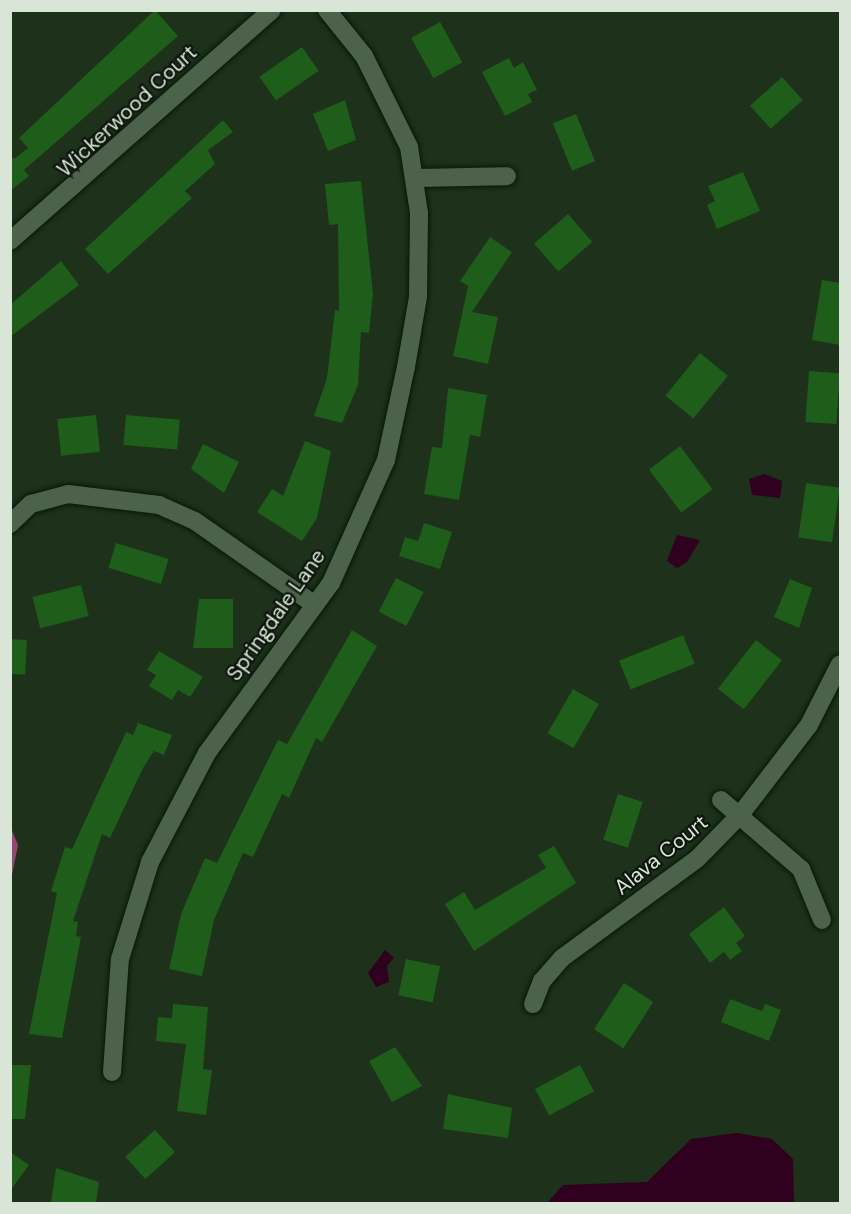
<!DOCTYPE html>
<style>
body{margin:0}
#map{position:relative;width:851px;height:1214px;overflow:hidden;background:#1d311b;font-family:"DM Sans",sans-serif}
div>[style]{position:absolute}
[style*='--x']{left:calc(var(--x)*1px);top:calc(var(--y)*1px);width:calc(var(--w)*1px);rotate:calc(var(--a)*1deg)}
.forest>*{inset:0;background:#934674}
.water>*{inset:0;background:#30001f}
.building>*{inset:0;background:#1e5d1a;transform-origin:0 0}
.roads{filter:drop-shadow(0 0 2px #061905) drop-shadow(0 0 2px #061905)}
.minor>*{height:18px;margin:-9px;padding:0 9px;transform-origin:9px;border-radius:9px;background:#4c624a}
span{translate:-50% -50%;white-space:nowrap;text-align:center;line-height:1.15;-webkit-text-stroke:4.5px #0e170d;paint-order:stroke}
.street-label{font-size:21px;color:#d8e5d7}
.frame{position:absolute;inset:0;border:12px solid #d8e5d7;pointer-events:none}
</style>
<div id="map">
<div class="forest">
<i style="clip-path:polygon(11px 828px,18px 845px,11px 880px)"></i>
</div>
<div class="water">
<i style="clip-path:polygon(764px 474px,782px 481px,780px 498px,752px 495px,749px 479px)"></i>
<i style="clip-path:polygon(677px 535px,700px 540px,687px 562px,677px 568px,667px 561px)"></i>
<i style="clip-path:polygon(385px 950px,394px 958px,387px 966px,389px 982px,376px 987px,368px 973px)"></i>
<i style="clip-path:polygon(737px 1133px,772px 1139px,793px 1159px,794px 1203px,547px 1203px,563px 1185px,647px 1182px,691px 1139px)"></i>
</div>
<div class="building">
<i style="clip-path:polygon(155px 10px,178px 36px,24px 170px,29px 176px,10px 191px,10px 154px,14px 159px,28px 148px,19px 138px)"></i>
<i style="left:440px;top:22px;width:46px;height:33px;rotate:61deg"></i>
<i style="left:302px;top:47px;width:29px;height:52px;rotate:55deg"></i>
<i style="clip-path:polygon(509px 58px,514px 68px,523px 62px,537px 90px,528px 94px,532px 102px,505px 116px,482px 72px)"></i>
<i style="left:782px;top:77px;width:31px;height:43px;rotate:48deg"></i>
<i style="clip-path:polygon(345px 100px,356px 140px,328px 151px,313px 114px)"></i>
<i style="left:576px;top:114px;width:51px;height:25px;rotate:68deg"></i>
<i style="clip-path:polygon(223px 120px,233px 132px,208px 150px,215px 164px,185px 191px,192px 198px,108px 274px,85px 249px)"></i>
<i style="clip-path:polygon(743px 172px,760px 211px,717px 229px,707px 205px,715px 201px,708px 186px)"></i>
<i style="clip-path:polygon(361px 181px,373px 294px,369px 333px,361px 332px,358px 385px,342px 423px,314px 416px,327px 378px,335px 310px,339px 311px,338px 224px,329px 225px,325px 184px)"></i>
<i style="left:568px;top:214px;width:37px;height:45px;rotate:49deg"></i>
<i style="clip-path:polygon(490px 237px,512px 252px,472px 312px,498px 317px,488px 364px,453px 356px,468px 286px,460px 281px)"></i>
<i style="clip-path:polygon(61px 261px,79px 285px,10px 337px,10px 305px)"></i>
<i style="clip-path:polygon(822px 280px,840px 283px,840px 345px,812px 340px)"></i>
<i style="left:700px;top:353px;width:36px;height:55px;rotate:39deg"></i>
<i style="left:809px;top:371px;width:31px;height:51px;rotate:4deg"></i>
<i style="clip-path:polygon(448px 388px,487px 395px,480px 437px,470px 435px,459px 500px,424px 494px,432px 447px,442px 448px)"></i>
<i style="left:96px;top:415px;width:37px;height:39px;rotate:84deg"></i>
<i style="left:126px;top:415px;width:54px;height:30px;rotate:5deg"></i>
<i style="clip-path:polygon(305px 441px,331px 451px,317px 518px,302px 541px,257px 512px,272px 489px,283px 496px)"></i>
<i style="clip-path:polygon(203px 444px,239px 462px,224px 493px,191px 469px)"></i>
<i style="left:680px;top:446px;width:54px;height:39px;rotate:53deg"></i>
<i style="left:806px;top:483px;width:34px;height:55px;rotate:8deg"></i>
<i style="clip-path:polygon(424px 523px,452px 532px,440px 569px,399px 556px,405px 537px,418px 541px)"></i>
<i style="left:116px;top:543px;width:55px;height:26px;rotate:17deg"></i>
<i style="left:396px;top:578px;width:31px;height:38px;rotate:27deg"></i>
<i style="clip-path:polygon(790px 579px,812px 588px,799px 628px,774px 617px)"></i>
<i style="left:81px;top:585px;width:32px;height:50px;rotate:76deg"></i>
<i style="clip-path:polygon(199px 599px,233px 599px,233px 648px,193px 648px)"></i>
<i style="clip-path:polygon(352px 630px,377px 646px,322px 742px,316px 738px,289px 798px,282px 794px,253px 857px,243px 853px,214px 920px,202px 976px,169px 969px,181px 914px,205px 858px,217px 863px,278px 740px,287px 744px)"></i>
<i style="left:683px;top:635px;width:31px;height:69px;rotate:68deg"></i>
<i style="left:10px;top:639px;width:17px;height:35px;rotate:3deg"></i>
<i style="left:756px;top:640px;width:33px;height:62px;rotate:38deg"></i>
<i style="clip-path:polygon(159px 651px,203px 677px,190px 697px,178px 690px,172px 700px,149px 686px,156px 675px,147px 670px)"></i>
<i style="left:573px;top:689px;width:30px;height:51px;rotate:30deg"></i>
<i style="clip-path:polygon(138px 723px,172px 735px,164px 755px,154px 751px,143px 768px,110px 838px,102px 834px,73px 921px,78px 922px,76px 936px,81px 937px,62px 1038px,29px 1034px,57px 893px,51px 891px,65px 847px,72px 849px,126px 732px,133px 735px)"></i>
<i style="left:618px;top:794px;width:26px;height:48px;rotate:18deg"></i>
<i style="clip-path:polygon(554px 846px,576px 883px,474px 951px,445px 904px,464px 892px,475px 910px,546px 868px,538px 855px)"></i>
<i style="clip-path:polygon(724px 907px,745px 936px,736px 943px,742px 951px,730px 960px,724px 952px,710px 963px,689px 934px)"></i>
<i style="left:406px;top:959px;width:35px;height:37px;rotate:12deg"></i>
<i style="left:624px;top:983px;width:35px;height:55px;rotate:33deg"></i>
<i style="clip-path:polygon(730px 999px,762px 1011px,765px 1004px,781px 1010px,769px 1041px,721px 1022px)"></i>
<i style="clip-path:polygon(173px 1004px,208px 1007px,203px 1069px,212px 1070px,206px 1115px,177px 1111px,186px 1044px,156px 1041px,158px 1017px,172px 1018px)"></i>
<i style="clip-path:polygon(395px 1047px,422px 1086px,392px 1102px,369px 1061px)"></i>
<i style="clip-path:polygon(10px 1065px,31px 1065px,25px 1119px,10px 1119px)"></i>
<i style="left:580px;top:1065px;width:30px;height:51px;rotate:62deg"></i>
<i style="clip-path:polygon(448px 1094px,512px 1108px,508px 1138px,443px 1129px)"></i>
<i style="left:155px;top:1130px;width:30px;height:40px;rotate:48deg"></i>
<i style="clip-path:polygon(10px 1152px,29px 1165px,10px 1191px)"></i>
<i style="clip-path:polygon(56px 1168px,99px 1182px,96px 1203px,51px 1203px)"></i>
</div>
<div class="roads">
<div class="minor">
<i style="--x:415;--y:178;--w:92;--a:-1.2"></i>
<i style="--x:10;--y:241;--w:349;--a:-41.4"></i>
<i style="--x:10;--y:524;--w:29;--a:-44"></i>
<i style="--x:31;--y:504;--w:38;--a:-15"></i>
<i style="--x:68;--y:494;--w:92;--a:6.9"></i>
<i style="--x:159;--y:505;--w:39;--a:24"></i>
<i style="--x:195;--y:521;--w:146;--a:35"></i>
<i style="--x:721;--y:800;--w:106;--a:40.8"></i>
<i style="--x:801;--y:869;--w:55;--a:67.6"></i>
<i style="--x:533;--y:1004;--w:25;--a:-69"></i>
<i style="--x:542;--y:981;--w:30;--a:-49"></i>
<i style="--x:562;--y:958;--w:167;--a:-36.3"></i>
<i style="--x:697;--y:859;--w:62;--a:-45.7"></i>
<i style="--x:740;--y:815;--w:113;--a:-52.5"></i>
<i style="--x:809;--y:725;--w:68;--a:-63.1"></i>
<i style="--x:112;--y:1072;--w:113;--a:-86"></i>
<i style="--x:120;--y:959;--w:102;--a:-72.8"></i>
<i style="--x:150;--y:862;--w:123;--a:-62.4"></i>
<i style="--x:207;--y:753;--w:210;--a:-53.9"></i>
<i style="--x:331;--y:583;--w:135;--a:-65.9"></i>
<i style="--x:386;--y:460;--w:95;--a:-77.9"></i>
<i style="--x:406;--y:367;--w:71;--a:-80.3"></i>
<i style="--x:418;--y:297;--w:84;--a:-89.3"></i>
<i style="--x:419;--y:213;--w:67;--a:-98.6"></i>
<i style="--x:409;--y:147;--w:102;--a:-116.3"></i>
<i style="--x:364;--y:56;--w:59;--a:-128.8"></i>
</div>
</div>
<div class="street-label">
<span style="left:127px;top:111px;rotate:-43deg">Wickerwood Court</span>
<span style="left:276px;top:615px;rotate:-55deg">Springdale Lane</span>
<span style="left:661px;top:855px;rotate:-39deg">Alava Court</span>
</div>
<div class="frame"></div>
</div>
